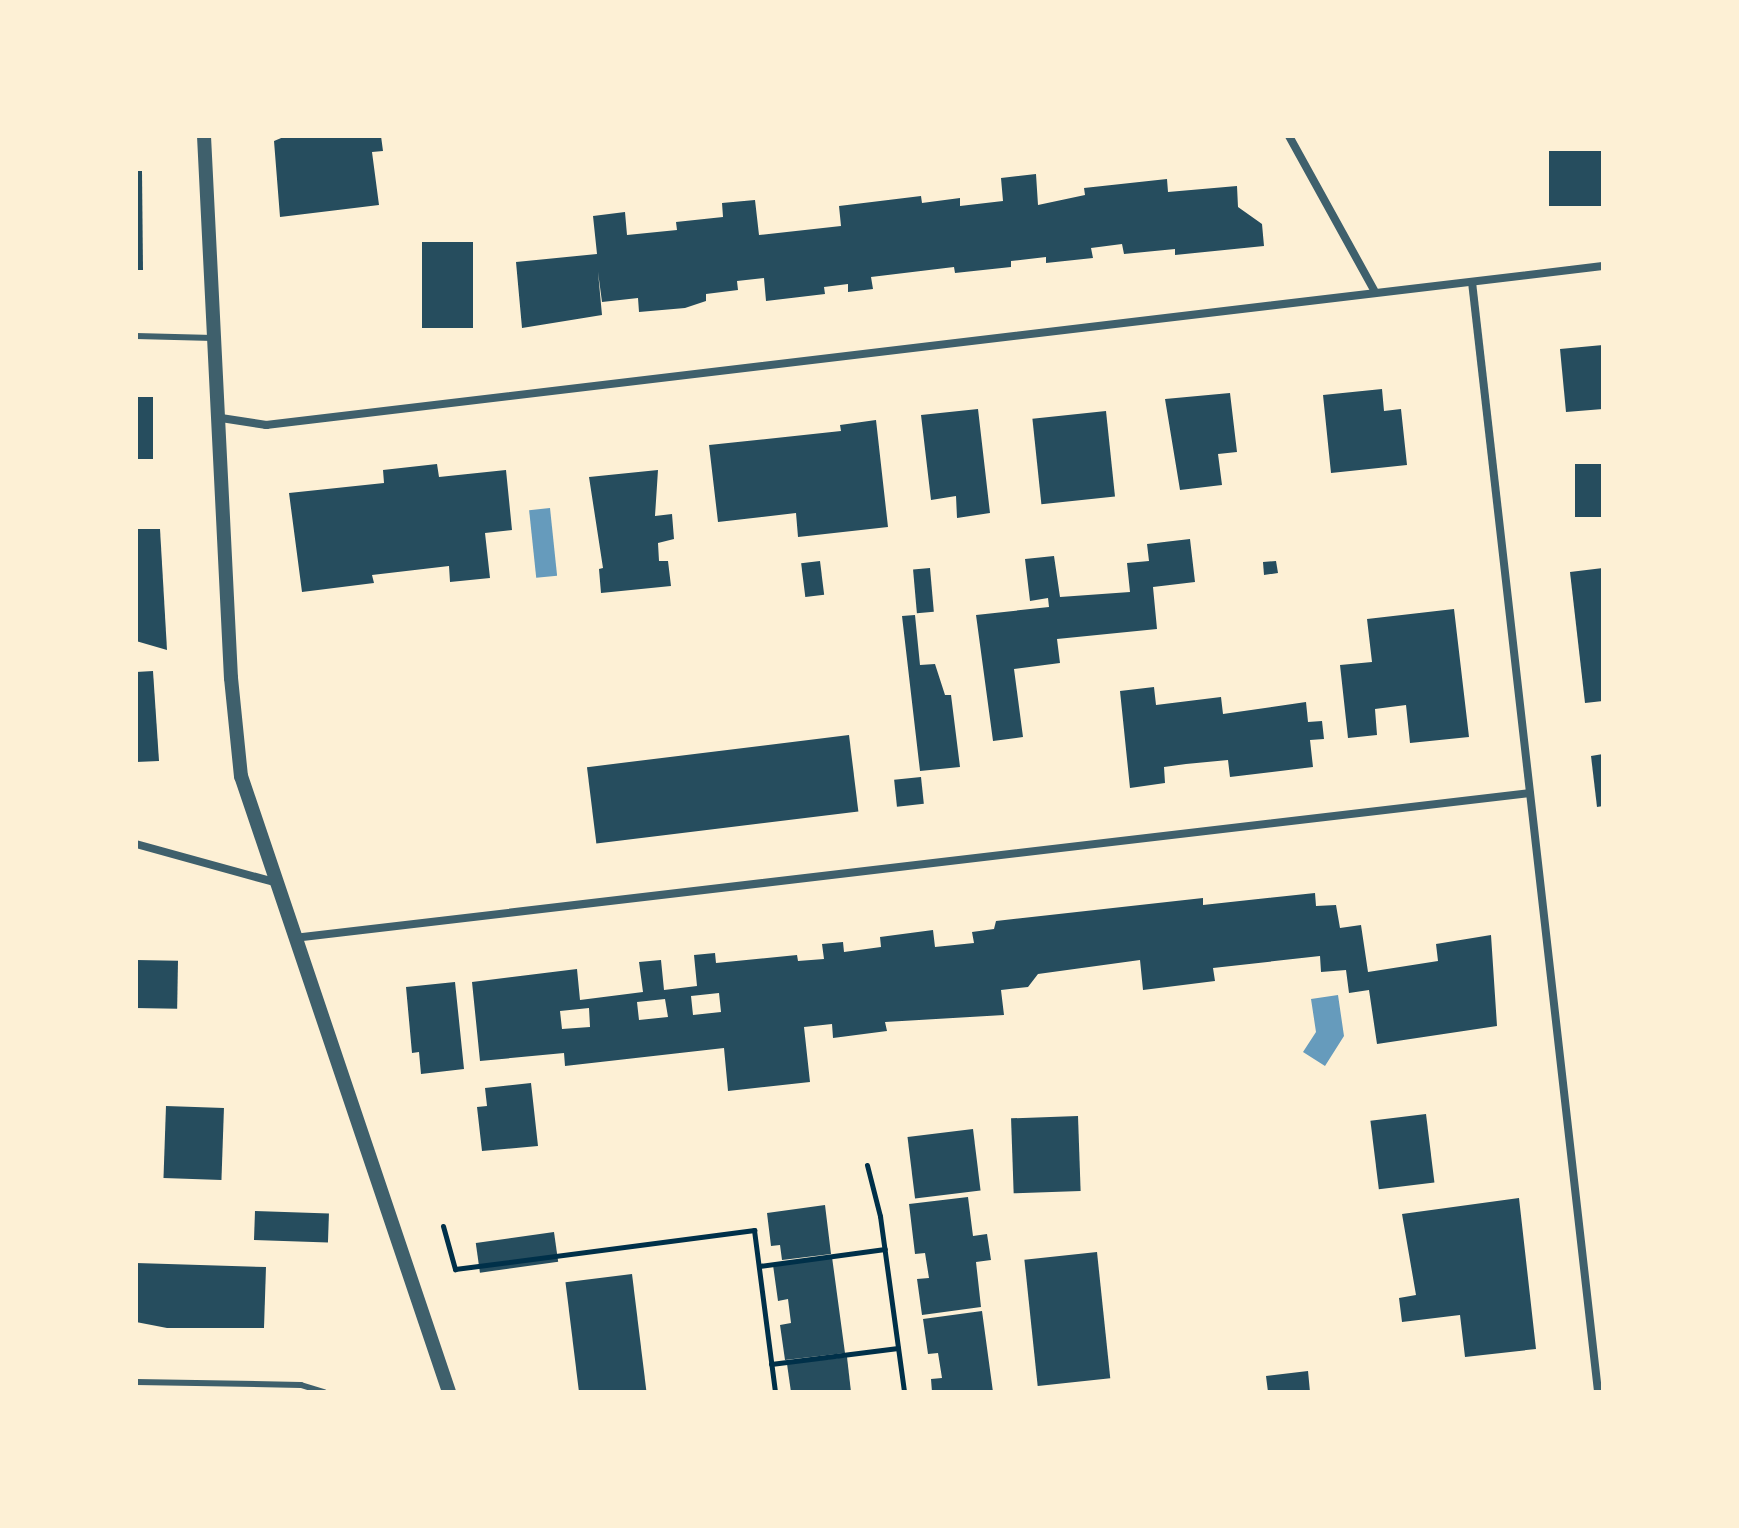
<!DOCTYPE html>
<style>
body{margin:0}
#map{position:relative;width:1739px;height:1528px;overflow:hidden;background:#fdf0d5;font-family:Montserrat,sans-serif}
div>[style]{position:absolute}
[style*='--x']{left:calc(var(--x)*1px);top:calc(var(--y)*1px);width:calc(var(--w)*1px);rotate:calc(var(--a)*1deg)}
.water>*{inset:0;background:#669bbc;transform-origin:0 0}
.building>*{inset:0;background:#264d5e;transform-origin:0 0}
.path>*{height:5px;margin:-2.5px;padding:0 2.5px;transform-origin:2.5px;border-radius:2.5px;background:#003049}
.service>*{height:6px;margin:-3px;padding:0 3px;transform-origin:3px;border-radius:3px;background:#3f606c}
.minor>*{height:8px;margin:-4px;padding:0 4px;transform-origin:4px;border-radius:4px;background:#3f606c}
.tertiary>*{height:14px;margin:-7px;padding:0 7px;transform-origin:7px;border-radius:7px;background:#3f606c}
span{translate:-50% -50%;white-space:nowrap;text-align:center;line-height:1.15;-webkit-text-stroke:7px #fdf0d5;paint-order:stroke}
.frame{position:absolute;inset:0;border:138px solid #fdf0d5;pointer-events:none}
</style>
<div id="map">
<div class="water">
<i style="left:550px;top:508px;width:68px;height:21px;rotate:84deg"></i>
<i style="clip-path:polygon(1338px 995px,1344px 1036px,1325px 1066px,1303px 1052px,1316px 1032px,1311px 999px)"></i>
</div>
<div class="building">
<i style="clip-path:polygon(286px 136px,381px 136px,383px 151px,372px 152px,379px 205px,280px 217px,274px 141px)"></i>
<i style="left:1603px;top:151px;width:55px;height:54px;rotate:90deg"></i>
<i style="clip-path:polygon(136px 171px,142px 171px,143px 270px,136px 270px)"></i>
<i style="clip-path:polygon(1036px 174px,1038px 205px,1085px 195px,1084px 188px,1167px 179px,1168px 192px,1237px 186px,1238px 207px,1262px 224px,1264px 246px,1175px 255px,1175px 249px,1124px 254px,1122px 244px,1091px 248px,1093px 258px,1046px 263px,1046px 257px,1011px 261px,1011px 267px,955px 273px,954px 267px,871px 277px,873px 289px,848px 292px,848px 284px,824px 287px,825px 294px,766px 301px,764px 278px,737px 281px,738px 290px,706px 294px,706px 301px,685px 308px,639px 312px,638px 298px,602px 302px,598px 272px,602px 315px,522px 328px,516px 262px,597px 254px,593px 216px,625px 212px,627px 235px,677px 230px,676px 222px,723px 217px,722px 203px,755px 200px,759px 235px,841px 226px,839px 206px,921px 196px,922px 203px,960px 198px,960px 206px,1003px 201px,1001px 178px)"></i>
<i style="left:422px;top:242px;width:51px;height:86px"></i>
<i style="clip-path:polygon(1603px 345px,1603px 409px,1566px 412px,1560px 349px)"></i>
<i style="clip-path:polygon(1382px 389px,1384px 411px,1401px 409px,1407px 465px,1331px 473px,1323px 395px)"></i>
<i style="clip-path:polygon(1230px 393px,1237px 452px,1218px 454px,1222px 485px,1180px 490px,1165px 399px)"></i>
<i style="left:136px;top:397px;width:17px;height:62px"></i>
<i style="clip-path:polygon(978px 409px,990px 513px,957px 518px,956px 496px,931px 500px,921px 415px)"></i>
<i style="left:1106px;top:411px;width:86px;height:74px;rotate:84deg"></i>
<i style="clip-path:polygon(876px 420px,888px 527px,798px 537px,796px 513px,718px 522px,709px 445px,841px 431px,840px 425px)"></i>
<i style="clip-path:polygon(437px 464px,439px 477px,506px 470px,512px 530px,485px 533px,490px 578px,450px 582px,449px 566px,372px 575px,374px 583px,302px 592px,289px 493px,384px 483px,383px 470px)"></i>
<i style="left:1603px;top:464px;width:53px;height:28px;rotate:90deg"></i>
<i style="clip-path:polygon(658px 470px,655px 516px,672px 514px,674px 539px,658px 543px,659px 561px,668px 561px,671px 586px,601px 593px,599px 569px,603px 568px,589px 477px)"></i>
<i style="clip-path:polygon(136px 529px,160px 529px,167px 650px,136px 641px)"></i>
<i style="clip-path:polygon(1190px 539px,1195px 582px,1153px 587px,1157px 629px,1057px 639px,1060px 663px,1014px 669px,1023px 737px,993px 741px,976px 615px,1049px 607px,1048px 598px,1030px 601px,1025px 559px,1054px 556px,1060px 597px,1130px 592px,1127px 563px,1149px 561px,1147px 544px)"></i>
<i style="left:820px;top:561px;width:34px;height:19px;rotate:83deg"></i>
<i style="clip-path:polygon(1276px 561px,1278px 573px,1264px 575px,1263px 562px)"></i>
<i style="left:930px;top:568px;width:44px;height:17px;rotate:85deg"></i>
<i style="clip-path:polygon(1603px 568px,1603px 701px,1585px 703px,1570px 572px)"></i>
<i style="clip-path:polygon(1454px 609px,1469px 737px,1410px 743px,1406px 705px,1375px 709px,1377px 735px,1348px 738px,1340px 665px,1372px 662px,1367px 619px)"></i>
<i style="clip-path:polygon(915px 615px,920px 665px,935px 664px,945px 695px,951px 695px,960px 767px,920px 771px,902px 616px)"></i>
<i style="clip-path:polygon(153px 671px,159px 761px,136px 762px,136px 672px)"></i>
<i style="clip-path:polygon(1154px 687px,1156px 705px,1221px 697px,1223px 714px,1306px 702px,1308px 722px,1322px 721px,1324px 739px,1310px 740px,1313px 767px,1230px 777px,1228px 760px,1186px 764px,1164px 767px,1165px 783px,1130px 788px,1120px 691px)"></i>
<i style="left:849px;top:735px;width:77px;height:264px;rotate:83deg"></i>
<i style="clip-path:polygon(1603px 754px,1603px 806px,1597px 807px,1591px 756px)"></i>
<i style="left:921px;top:777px;width:27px;height:27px;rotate:84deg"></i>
<i style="clip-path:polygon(evenodd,1315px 893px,1316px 906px,1336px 905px,1340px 928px,1361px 925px,1368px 972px,1438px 961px,1436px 944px,1491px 935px,1497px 1026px,1377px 1044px,1369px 990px,1349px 993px,1346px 970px,1321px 972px,1320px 956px,1213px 968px,1215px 981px,1143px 990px,1140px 960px,1038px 974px,1028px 987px,1001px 990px,1004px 1015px,885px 1022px,887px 1031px,833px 1038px,832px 1024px,804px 1027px,810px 1082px,728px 1091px,724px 1048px,565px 1066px,564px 1053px,480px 1061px,472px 982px,577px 969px,580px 1000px,643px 992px,639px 962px,661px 960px,664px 990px,697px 986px,694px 955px,715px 953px,716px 963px,797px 955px,798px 961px,824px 959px,822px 944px,843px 942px,844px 952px,881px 947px,880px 937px,933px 930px,935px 947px,974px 943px,972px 932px,994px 929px,996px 921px,1203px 898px,1203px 905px,1315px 893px,719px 993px,721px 1012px,693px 1015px,691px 996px,719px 993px,1315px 893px,665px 999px,668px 1017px,639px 1020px,637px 1002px,665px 999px,1315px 893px,589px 1008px,590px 1027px,562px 1029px,560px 1011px,589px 1008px)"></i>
<i style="left:136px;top:960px;width:42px;height:48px;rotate:1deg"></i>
<i style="clip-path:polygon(455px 982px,464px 1069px,421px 1074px,419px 1052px,412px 1053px,406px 987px)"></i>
<i style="clip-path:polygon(531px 1083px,538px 1146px,482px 1151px,477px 1107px,487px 1106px,485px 1088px)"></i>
<i style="left:166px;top:1106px;width:58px;height:72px;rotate:2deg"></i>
<i style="left:1426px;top:1114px;width:69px;height:56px;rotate:83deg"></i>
<i style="left:1078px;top:1116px;width:75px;height:67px;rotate:88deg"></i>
<i style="left:973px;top:1129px;width:62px;height:66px;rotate:83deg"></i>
<i style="clip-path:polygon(968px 1197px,973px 1236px,987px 1234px,991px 1260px,976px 1262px,981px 1307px,922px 1315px,917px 1279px,929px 1278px,925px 1253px,915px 1254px,909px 1204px)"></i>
<i style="clip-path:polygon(1519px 1198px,1536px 1349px,1465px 1357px,1460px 1315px,1402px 1322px,1399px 1298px,1416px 1295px,1402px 1214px)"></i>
<i style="clip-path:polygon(825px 1205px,831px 1254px,782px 1260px,780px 1245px,771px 1246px,767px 1213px)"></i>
<i style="left:255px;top:1211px;width:74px;height:29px;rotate:2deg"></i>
<i style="left:554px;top:1232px;width:30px;height:79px;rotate:82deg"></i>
<i style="left:1097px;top:1252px;width:127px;height:73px;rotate:84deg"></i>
<i style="clip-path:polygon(832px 1257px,845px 1353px,785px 1360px,780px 1325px,791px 1323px,788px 1299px,778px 1301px,773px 1265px)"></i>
<i style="clip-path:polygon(136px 1263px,266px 1267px,264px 1328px,167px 1328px,136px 1322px)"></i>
<i style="left:632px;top:1274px;width:119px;height:67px;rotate:83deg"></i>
<i style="clip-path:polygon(982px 1311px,993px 1392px,932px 1392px,931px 1379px,942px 1378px,938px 1353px,928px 1354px,923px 1319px)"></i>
<i style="clip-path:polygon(847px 1357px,851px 1392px,791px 1392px,787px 1364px)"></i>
<i style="clip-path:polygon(1308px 1371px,1310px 1392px,1268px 1392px,1266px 1376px)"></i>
</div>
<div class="path">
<i style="--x:867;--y:1165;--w:53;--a:75.7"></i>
<i style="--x:880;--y:1216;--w:178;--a:82.2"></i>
<i style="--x:443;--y:1226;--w:45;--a:74.4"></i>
<i style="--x:455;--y:1269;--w:302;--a:-7.4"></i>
<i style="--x:754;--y:1230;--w:163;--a:82.6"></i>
<i style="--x:759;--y:1266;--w:127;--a:-7.7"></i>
<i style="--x:771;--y:1364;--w:128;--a:-7.2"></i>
</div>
<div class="service">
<i style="--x:136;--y:336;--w:77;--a:1.5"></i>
<i style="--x:136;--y:1382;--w:165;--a:1"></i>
<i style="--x:301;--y:1385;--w:24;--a:17"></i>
</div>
<div class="minor">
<i style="--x:1289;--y:136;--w:176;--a:61.1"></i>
<i style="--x:1472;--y:282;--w:1117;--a:83.52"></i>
<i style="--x:221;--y:418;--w:46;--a:8.8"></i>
<i style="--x:266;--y:425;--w:1346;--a:-6.78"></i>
<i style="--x:136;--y:844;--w:143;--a:15.4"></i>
<i style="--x:294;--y:938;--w:1244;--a:-6.69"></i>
</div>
<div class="tertiary">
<i style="--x:204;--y:136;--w:543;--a:87.15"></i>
<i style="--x:231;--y:678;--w:99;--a:84.2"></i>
<i style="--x:241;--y:776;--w:650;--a:71.34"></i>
</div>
<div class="frame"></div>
</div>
